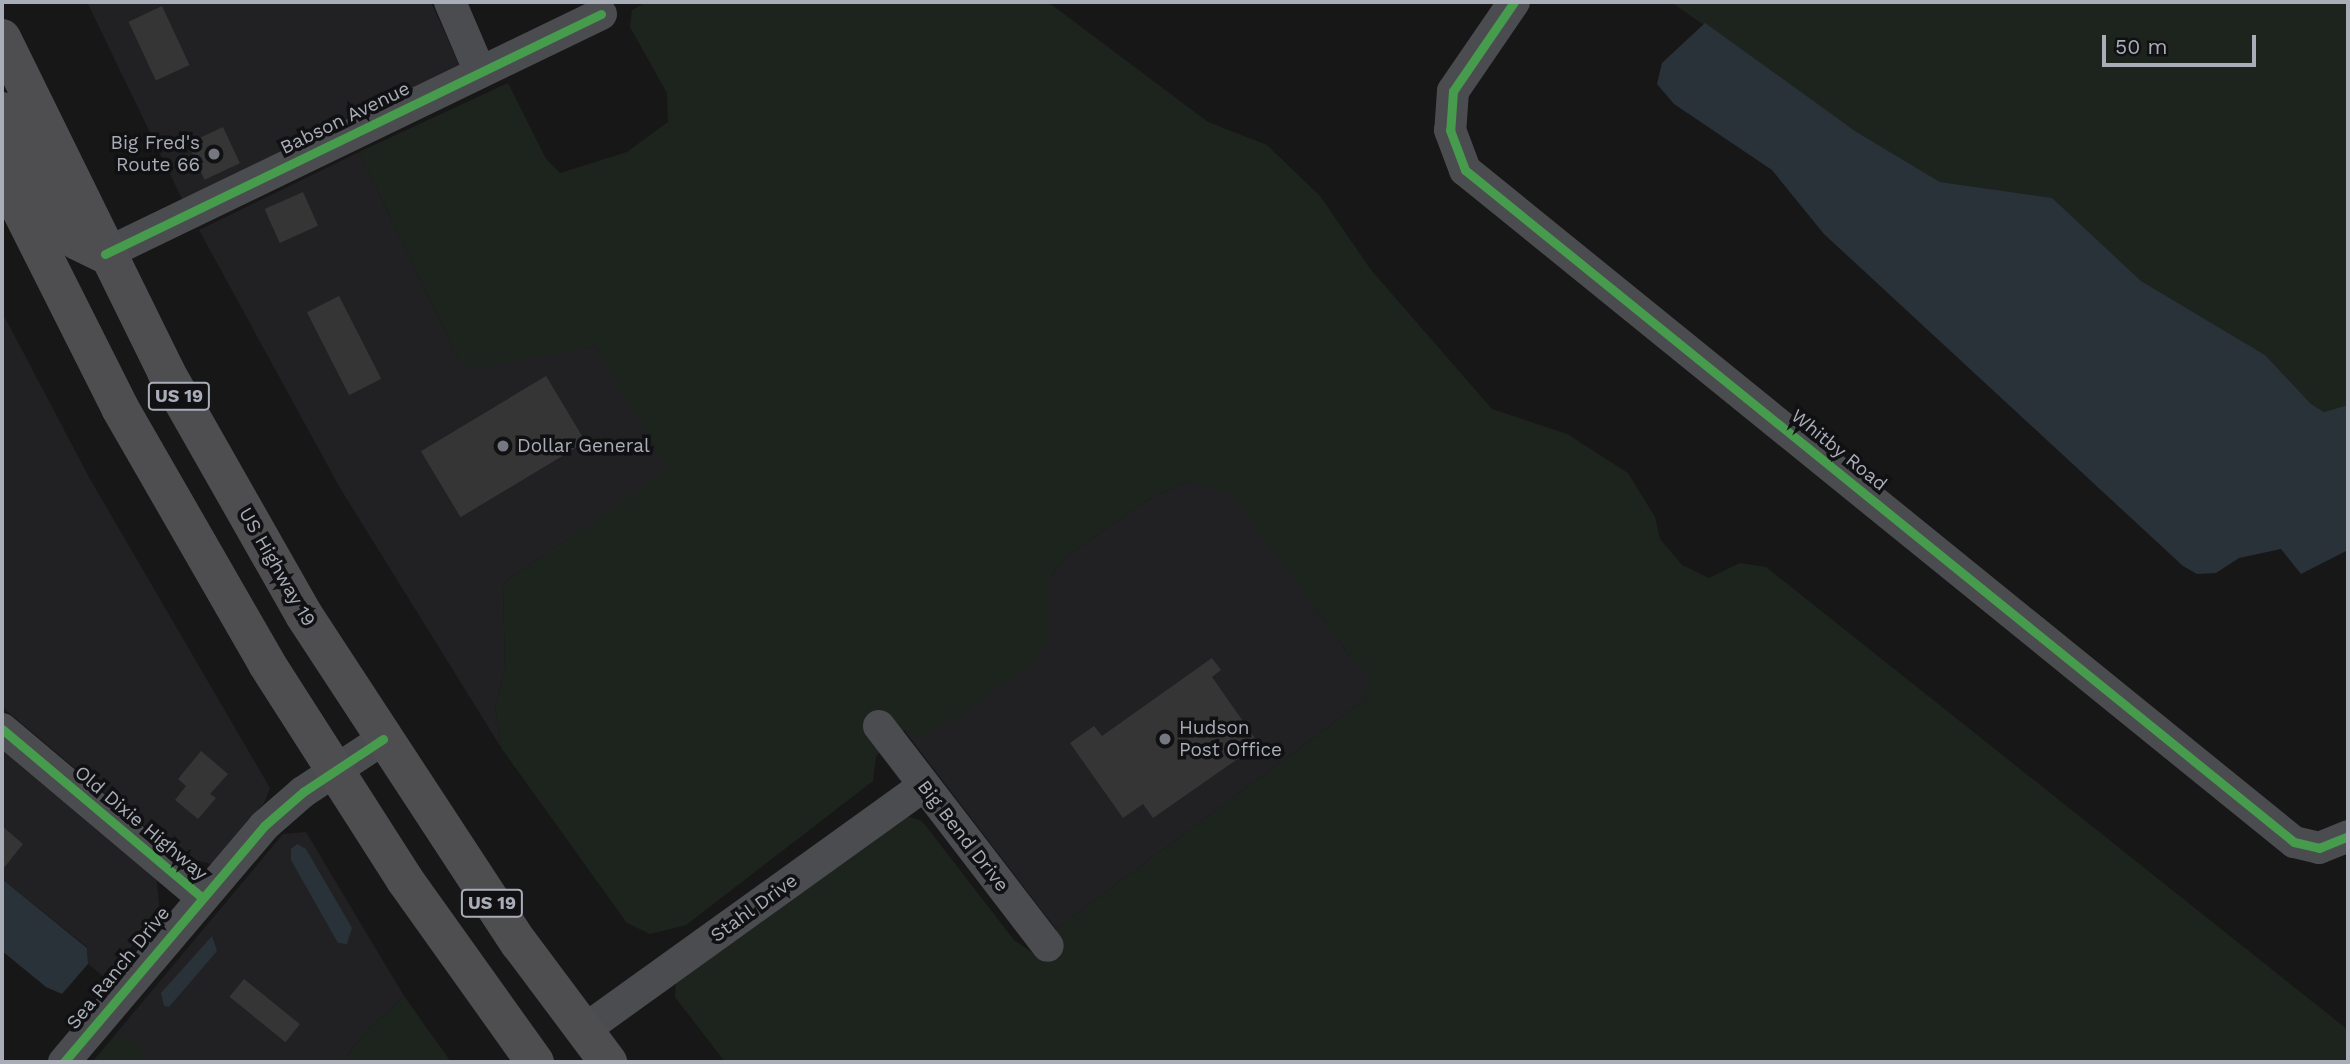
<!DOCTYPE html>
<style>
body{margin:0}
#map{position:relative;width:2350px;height:1064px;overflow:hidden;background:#171717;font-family:"Work Sans",sans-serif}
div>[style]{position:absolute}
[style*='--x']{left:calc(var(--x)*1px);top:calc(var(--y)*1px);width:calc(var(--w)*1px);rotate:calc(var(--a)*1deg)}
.built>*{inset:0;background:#212123}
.green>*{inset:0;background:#1d241e}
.water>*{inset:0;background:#2a3239}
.building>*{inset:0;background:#353536;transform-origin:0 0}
.minor>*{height:32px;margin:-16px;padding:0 16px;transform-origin:16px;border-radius:16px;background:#4b4c50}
.highway>*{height:38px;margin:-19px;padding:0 19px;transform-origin:19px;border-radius:19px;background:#4e4e51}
.cycleway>*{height:9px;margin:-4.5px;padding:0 4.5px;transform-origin:4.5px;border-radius:4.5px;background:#469c4c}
.dots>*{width:19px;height:19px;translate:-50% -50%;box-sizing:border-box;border:4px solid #111113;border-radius:50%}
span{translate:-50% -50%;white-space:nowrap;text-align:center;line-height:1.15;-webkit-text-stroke:7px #111113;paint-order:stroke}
.shield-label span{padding:2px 5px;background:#111113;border:2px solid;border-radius:5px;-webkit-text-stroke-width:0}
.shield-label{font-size:18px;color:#a8adb8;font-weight:700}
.street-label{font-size:19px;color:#a8adb8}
.poi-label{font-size:19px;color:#a8adb8}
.right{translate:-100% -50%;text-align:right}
.left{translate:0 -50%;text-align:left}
.frame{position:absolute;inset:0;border:4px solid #a8adb8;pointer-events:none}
.scale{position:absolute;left:2102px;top:35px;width:154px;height:32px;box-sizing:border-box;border:4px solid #a8adb8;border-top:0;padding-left:9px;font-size:21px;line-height:24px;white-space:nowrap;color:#a8adb8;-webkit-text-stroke:5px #111113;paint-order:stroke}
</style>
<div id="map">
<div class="built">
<i style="clip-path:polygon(87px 2px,431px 2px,460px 66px,183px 201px)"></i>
<i style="clip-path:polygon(359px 152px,459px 360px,472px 368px,595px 346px,669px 470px,503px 583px,505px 671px,495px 707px,502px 749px,340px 488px,199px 230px)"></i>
<i style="clip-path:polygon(2px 312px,90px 479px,270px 788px,264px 803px,212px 864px,181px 857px,2px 707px)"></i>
<i style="clip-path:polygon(1187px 481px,1230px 492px,1350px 656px,1372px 678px,1363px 701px,1056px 929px,904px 730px,920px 736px,1046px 606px,1047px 582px,1063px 559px,1146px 501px)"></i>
<i style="clip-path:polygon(2px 745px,156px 875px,160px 912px,105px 978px,88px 964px,87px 947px,2px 879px)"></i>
<i style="clip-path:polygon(306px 832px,404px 996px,369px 1029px,342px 1062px,146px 1062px,137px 1043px,109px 1042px,283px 834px)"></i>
</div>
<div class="green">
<i style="clip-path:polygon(647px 2px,1048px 2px,1208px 122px,1267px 145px,1320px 196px,1371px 270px,1492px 409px,1567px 434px,1628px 473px,1655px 517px,1660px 539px,1682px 565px,1709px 578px,1740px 563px,1766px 567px,2348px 1030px,2348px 1062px,725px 1062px,675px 997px,676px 982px,907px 816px,922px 821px,1014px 940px,1046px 962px,1052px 960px,1056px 929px,1363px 701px,1371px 678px,1350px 656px,1230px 493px,1187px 481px,1146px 501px,1063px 559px,1047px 582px,1048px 639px,1032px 664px,953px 720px,920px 737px,904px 730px,876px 756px,873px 781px,686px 925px,650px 934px,627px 923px,502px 749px,495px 707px,505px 671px,503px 583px,668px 470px,595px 346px,471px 369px,459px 360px,359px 152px,508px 83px,546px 159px,560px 173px,627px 152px,668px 122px,667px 93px,630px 27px,632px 10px)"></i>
<i style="clip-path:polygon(1671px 2px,2348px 2px,2348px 405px,2324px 412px,2311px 404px,2265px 355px,2141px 281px,2052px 199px,1940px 182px,1855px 131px)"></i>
<i style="clip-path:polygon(404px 996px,451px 1062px,342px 1062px,369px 1029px)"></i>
<i style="clip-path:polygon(123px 1036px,138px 1043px,146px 1062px,92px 1062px,109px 1042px)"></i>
</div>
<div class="water">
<i style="clip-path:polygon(1705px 23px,1855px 131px,1940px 182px,2052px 198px,2141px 281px,2265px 355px,2311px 404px,2324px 412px,2348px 405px,2348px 550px,2301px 574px,2281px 549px,2239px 558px,2216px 573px,2197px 574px,2183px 566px,1824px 234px,1772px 170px,1674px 104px,1657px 84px,1662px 63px)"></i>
<i style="clip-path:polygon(297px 844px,306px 849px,352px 928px,347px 944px,338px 943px,291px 860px,291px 849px)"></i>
<i style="clip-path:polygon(2px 879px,87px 948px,88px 964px,62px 994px,46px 987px,2px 951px)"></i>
<i style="clip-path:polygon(212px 936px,217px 951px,169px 1007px,164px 1006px,161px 993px)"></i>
</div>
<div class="building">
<i style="left:162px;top:6px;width:65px;height:37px;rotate:65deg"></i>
<i style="left:223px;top:127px;width:40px;height:39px;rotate:65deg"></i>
<i style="left:303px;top:192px;width:37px;height:42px;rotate:66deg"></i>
<i style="left:339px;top:296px;width:93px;height:36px;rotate:63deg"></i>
<i style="left:546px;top:376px;width:77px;height:146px;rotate:59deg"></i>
<i style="clip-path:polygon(1212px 658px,1221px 670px,1212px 677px,1259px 744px,1153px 818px,1143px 804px,1123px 818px,1070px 743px,1094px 726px,1102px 736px)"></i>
<i style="clip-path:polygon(201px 751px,228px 774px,210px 794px,216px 798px,198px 819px,175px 800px,186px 786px,178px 779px)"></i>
<i style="clip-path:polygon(2px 826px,23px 844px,3px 869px,2px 867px)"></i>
<i style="left:244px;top:979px;width:72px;height:23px;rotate:39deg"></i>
</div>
<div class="minor">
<i style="--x:450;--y:2;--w:76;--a:66.8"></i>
<i style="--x:1514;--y:2;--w:108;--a:124.4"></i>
<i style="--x:1453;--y:91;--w:39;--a:94"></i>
<i style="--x:1450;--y:130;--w:43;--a:69.4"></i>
<i style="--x:1465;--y:170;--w:1067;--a:39.03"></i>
<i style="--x:2294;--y:842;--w:26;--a:13"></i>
<i style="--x:2319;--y:848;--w:31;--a:-22"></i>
<i style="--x:105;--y:254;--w:551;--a:-25.82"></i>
<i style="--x:879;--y:726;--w:277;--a:52.5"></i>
<i style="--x:2;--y:729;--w:259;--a:40.1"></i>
<i style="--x:584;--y:1030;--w:418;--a:-35.7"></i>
<i style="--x:64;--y:1062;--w:309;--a:-49.7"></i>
<i style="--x:264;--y:826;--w:52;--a:-41.1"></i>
<i style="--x:303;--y:792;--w:96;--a:-33.5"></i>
</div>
<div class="highway">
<i style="--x:2;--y:38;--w:372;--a:63.8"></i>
<i style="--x:166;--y:372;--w:279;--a:60.4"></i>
<i style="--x:304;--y:615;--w:392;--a:56.8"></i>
<i style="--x:519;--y:943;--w:149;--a:53.2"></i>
<i style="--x:2;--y:111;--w:116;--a:63.9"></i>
<i style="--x:53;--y:215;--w:35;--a:47"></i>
<i style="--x:77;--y:241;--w:28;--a:26"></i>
<i style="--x:2;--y:173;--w:263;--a:63.3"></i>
<i style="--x:120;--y:408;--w:295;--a:60.1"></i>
<i style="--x:267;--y:664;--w:256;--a:57.4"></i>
<i style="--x:405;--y:880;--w:224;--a:54.5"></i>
</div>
<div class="cycleway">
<i style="--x:1514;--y:2;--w:108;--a:124.4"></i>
<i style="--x:1453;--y:91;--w:39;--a:94"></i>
<i style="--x:1450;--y:130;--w:43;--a:69.4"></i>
<i style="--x:1465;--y:170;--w:1067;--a:39.03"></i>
<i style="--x:2294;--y:842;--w:26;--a:13"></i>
<i style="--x:2319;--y:848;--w:31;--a:-22"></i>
<i style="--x:105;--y:254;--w:551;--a:-25.82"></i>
<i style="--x:2;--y:729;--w:259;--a:40.1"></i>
<i style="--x:64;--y:1062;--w:309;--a:-49.7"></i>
<i style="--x:264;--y:826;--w:52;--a:-41.1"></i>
<i style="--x:303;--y:792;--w:96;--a:-33.5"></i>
</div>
<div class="dots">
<i style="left:214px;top:154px;background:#757880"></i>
<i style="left:503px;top:446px;background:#757880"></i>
<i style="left:1165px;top:739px;background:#757880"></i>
</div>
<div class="shield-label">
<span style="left:179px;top:396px">US 19</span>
<span style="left:492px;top:903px">US 19</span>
</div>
<div class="street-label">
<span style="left:345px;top:118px;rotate:-26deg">Babson Avenue</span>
<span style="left:1839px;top:450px;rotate:39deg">Whitby Road</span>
<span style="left:277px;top:567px;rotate:60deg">US Highway 19</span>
<span style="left:141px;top:823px;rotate:40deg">Old Dixie Highway</span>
<span style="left:963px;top:836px;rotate:52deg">Big Bend Drive</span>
<span style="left:754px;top:908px;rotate:-36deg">Stahl Drive</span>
<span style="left:118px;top:968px;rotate:-51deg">Sea Ranch Drive</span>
</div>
<div class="poi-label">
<span class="right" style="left:200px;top:154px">Big Fred's<br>Route 66</span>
<span class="left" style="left:517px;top:446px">Dollar General</span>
<span class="left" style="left:1179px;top:739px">Hudson<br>Post Office</span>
</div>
<div class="frame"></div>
<div class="scale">50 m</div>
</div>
